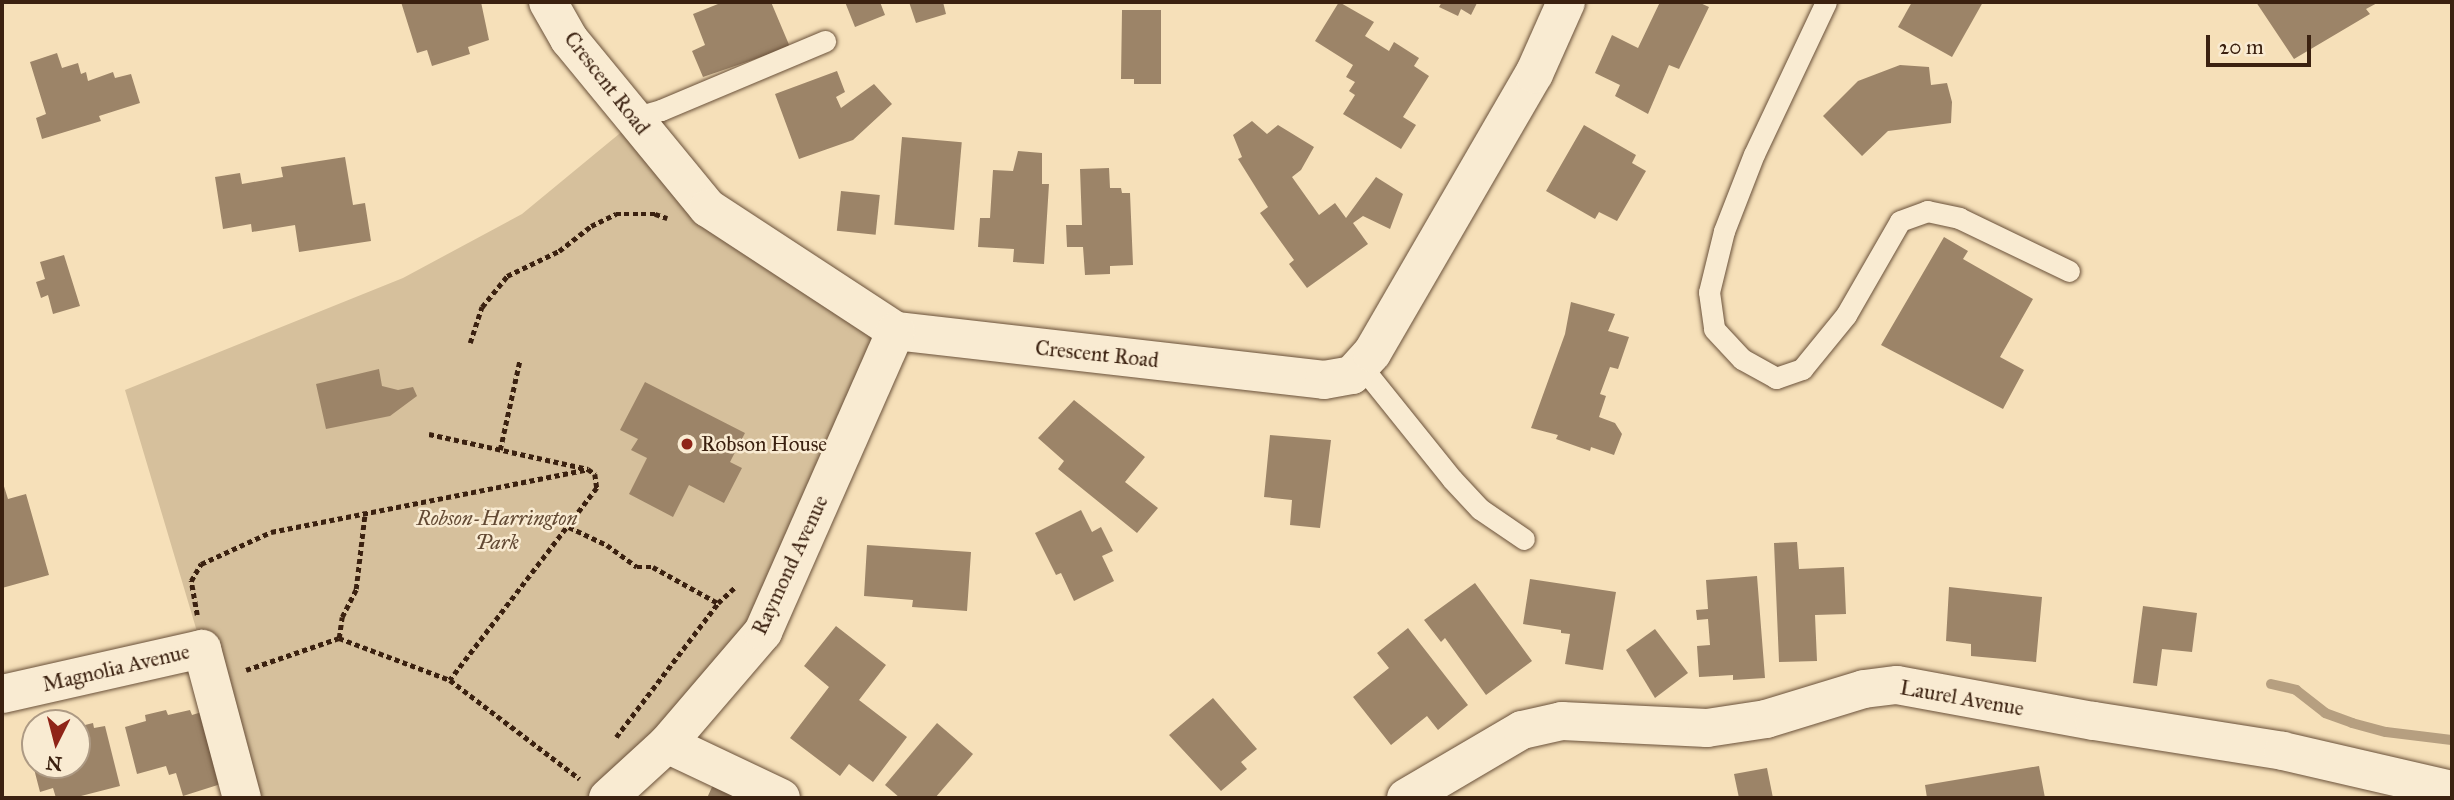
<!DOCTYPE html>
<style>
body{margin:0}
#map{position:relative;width:2454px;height:800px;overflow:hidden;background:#f6e0b9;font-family:"IM FELL Great Primer",serif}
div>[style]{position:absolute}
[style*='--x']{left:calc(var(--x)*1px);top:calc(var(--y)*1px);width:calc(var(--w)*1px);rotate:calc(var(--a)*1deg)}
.green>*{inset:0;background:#d6c09c}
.stream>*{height:10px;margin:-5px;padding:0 5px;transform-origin:5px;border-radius:5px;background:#b69f80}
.building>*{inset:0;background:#9c8468;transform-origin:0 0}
.path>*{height:4.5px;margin-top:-2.25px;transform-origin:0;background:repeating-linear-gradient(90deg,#3b2110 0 5px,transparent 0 8.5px)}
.roads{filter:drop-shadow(0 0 2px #6a513a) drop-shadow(0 0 2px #6a513a)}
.lane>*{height:21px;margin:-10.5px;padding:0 10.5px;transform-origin:10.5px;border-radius:10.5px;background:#f9ebd2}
.street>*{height:38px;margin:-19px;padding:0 19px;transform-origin:19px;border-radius:19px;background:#f9ebd2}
.dots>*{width:19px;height:19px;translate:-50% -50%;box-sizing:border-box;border:4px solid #f9ebd2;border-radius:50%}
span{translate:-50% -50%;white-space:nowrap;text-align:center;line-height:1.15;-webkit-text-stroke:5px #f9ebd2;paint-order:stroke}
.street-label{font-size:21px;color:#3b2110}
.poi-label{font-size:21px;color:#3b2110}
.left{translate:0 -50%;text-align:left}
.park-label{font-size:21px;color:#624933;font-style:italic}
.frame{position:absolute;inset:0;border:4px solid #3b2110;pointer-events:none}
.north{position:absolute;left:21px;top:709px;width:70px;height:70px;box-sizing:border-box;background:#f9ebd2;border:2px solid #ad9a84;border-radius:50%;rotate:186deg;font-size:19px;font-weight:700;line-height:28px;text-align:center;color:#3b2110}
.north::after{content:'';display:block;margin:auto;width:24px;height:32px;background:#8f2418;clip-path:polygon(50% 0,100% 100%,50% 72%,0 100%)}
.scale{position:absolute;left:2206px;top:35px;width:105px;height:32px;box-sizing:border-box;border:4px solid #3b2110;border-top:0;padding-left:9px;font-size:21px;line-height:24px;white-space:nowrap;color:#3b2110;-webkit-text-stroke:5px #f9ebd2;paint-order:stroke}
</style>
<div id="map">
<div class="green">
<i style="clip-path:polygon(636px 120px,708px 208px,896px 331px,763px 632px,608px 798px,242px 798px,212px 682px,125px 390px,403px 278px,522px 214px)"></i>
</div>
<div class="stream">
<i style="--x:2271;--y:684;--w:26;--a:13"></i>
<i style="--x:2296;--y:690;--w:37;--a:38"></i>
<i style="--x:2325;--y:713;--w:29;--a:20"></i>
<i style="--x:2352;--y:723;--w:35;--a:15"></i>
<i style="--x:2386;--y:732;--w:66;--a:6.9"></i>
</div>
<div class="building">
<i style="clip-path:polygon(401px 2px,481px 2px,489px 40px,468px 47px,470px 54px,432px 66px,427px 50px,417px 53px)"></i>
<i style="clip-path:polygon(723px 2px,771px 2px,790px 47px,703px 77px,692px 51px,705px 45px,693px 14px)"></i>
<i style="clip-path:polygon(845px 2px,880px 2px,885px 15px,855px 27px)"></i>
<i style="clip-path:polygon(909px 2px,943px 2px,946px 14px,916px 23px)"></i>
<i style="clip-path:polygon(1339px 2px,1374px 22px,1365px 36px,1389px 51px,1394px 42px,1419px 58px,1414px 66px,1429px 76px,1403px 117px,1416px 125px,1401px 149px,1343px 114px,1355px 95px,1349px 91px,1355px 82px,1346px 77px,1353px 65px,1315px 41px)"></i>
<i style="clip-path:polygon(1442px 2px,1475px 2px,1477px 3px,1471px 15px,1461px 9px,1458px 16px,1439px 7px)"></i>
<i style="clip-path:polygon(1660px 2px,1698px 2px,1709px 7px,1679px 69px,1669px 65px,1648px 114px,1615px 96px,1620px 85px,1595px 73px,1612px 35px,1638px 48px)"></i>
<i style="clip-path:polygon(1912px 2px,1983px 2px,1952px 57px,1898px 27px)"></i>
<i style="clip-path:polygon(2256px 2px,2379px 2px,2366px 9px,2370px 14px,2294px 59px)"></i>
<i style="clip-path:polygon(1122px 10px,1161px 10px,1161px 84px,1134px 84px,1134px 79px,1121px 79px)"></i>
<i style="clip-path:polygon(57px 53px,62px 68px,78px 63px,81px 74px,86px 72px,88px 81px,113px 72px,115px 78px,131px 74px,140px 103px,99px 116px,101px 121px,42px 139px,36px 118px,46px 114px,30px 62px)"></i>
<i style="clip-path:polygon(1900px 65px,1929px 67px,1931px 85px,1947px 83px,1952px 102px,1951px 123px,1888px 131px,1862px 156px,1823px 116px,1858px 81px)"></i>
<i style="clip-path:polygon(837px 71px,845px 92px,836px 97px,841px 108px,874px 84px,892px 104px,853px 140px,799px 159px,775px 94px)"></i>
<i style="clip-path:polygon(1252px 121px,1267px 134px,1278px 125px,1314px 147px,1301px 170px,1292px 177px,1319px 215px,1335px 203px,1346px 218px,1376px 177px,1403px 194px,1390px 229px,1363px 216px,1353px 223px,1368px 244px,1307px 288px,1289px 264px,1294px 260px,1260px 213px,1268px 207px,1238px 159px,1242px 157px,1233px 135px)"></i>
<i style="clip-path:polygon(1584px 125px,1636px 155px,1632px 163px,1646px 171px,1617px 221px,1599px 212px,1595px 219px,1546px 191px)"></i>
<i style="left:902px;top:137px;width:60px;height:88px;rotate:5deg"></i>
<i style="clip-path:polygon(1018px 151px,1042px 153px,1042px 184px,1049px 184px,1044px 264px,1013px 262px,1014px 249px,978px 247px,980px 218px,990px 218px,993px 170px,1013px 171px)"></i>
<i style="clip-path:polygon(345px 157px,353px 205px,365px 203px,371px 241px,299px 252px,295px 225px,252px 232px,251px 224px,223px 229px,215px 177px,240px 173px,242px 184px,283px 177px,281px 167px)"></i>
<i style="clip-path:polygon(1109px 168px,1110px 188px,1121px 188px,1122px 193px,1130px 193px,1133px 265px,1110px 266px,1110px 274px,1085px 275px,1083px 247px,1067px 247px,1066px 225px,1082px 225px,1080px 169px)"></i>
<i style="left:841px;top:191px;width:39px;height:40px;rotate:6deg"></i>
<i style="clip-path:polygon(1944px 237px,1968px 251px,1963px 259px,2033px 299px,2000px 357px,2024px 370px,2003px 409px,1881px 345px)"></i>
<i style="clip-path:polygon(64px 255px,80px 306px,53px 314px,48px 295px,41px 298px,36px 282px,45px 279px,40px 262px)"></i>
<i style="clip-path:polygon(1571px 302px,1615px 314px,1608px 331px,1629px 337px,1618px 369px,1610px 367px,1600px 394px,1606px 396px,1599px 417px,1615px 423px,1622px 434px,1614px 455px,1591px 447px,1590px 451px,1556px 439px,1558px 435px,1531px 428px,1565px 334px)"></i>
<i style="clip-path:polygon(379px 369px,382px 386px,398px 390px,413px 387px,417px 396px,390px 416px,326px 429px,316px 384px)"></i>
<i style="clip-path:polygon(645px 382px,745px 433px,730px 462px,742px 468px,724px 503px,689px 485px,673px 517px,629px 494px,647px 458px,631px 450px,638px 439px,620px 430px)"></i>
<i style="clip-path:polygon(1074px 400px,1145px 457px,1125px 482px,1158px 508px,1137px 533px,1058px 469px,1064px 461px,1038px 438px)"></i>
<i style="clip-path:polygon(1270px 435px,1331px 440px,1320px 528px,1290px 525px,1292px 500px,1264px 497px)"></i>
<i style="clip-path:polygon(2px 480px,8px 499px,26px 494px,49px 575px,2px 588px)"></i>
<i style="clip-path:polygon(1081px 510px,1092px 532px,1101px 527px,1113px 551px,1102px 556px,1114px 581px,1074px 601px,1061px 573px,1056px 575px,1035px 533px)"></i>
<i style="clip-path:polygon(1797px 542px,1799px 569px,1844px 567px,1846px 614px,1815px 615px,1817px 661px,1779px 662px,1774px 543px)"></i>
<i style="clip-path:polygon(867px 545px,971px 552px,967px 611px,912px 607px,913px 600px,864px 596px)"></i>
<i style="clip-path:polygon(1757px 576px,1765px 678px,1733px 680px,1733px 675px,1699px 677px,1697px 646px,1710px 645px,1708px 619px,1697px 620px,1696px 610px,1708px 609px,1706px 580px)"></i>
<i style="clip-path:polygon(1530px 579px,1616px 592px,1603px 670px,1565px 664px,1570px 634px,1561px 633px,1561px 630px,1523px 624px)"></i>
<i style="clip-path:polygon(1475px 583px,1532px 661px,1486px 695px,1445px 638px,1441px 642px,1424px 620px)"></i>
<i style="clip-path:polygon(1949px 587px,2042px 597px,2036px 662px,1971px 656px,1971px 644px,1946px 641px)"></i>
<i style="clip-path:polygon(2143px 606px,2197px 613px,2192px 652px,2162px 649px,2157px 686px,2133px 683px)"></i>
<i style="clip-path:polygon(836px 626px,886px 665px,859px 700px,907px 737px,873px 782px,849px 764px,840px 776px,790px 738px,829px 687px,804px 666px)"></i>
<i style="clip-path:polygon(1408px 628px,1468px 705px,1438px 730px,1427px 716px,1391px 745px,1353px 697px,1389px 668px,1377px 653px)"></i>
<i style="clip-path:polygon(1655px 629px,1688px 673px,1655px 698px,1626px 650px)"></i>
<i style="clip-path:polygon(1213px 698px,1257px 749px,1241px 762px,1247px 769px,1221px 791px,1169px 735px)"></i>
<i style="clip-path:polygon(166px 710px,168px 715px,190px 710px,192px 715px,205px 711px,224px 783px,183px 796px,176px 773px,169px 775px,166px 766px,137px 774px,125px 727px,146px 721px,145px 715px)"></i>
<i style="clip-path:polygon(93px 723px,94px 728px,105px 726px,120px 786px,81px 796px,82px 798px,56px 798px,53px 788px,40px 792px,33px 765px,77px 765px,77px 727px)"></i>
<i style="clip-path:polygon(937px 723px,973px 754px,935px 798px,900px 798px,885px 785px)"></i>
<i style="clip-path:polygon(2039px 766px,2045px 798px,1927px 798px,1925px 785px)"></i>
<i style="clip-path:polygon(1767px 768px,1773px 798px,1739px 798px,1734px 774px)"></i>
<i style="clip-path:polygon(717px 776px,763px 798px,707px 798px)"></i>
</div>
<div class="path">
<i style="--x:470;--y:343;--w:38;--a:-72"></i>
<i style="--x:482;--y:307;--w:40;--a:-51"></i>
<i style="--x:507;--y:276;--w:58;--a:-25.7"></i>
<i style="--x:559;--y:251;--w:41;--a:-38"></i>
<i style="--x:591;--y:226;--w:28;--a:-26"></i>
<i style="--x:616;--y:214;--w:39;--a:0"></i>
<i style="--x:655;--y:214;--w:13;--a:18"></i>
<i style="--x:429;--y:434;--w:163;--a:12.4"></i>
<i style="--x:588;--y:469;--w:9;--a:36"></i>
<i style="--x:595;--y:474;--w:14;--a:82"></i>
<i style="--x:597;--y:488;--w:242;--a:127.4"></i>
<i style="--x:500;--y:450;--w:93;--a:-77.6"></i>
<i style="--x:569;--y:527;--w:42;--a:25.3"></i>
<i style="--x:607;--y:545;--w:37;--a:36"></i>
<i style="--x:637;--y:567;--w:16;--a:0"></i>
<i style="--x:653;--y:567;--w:74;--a:29"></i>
<i style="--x:197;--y:615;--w:35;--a:-100"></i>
<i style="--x:191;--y:581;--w:20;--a:-60"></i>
<i style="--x:201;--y:564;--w:77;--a:-24.6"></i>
<i style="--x:271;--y:532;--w:323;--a:-11.2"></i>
<i style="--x:339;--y:638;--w:21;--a:-82"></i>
<i style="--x:342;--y:617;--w:31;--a:-63"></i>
<i style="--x:356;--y:589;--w:78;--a:-83.3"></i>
<i style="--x:246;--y:670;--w:98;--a:-19"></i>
<i style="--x:339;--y:638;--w:119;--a:20.7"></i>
<i style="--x:450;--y:680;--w:163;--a:37.3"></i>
<i style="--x:616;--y:737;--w:168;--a:-52.7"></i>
<i style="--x:718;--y:603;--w:23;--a:-43"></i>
</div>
<div class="roads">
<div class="lane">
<i style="--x:1826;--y:2;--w:168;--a:115.3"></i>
<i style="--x:1754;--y:154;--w:83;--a:111.3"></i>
<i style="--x:1724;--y:231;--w:63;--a:103.8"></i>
<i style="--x:1709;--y:292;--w:37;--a:82"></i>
<i style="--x:1714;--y:329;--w:41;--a:47"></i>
<i style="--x:1742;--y:359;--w:39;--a:29"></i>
<i style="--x:1776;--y:378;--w:28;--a:-19"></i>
<i style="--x:1802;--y:369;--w:70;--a:-50.8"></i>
<i style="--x:1846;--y:315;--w:108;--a:-60.1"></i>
<i style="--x:1900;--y:221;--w:29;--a:-20"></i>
<i style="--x:1927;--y:211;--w:33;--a:12"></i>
<i style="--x:1959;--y:218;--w:122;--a:25.7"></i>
<i style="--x:633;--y:118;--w:29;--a:-16"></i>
<i style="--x:661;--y:110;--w:178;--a:-22.8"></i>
<i style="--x:1362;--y:367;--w:144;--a:51.2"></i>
<i style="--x:1452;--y:479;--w:41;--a:47"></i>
<i style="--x:1480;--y:509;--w:53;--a:34.3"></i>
</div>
<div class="street">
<i style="--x:548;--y:2;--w:43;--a:60.4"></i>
<i style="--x:569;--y:39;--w:219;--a:50.6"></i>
<i style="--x:708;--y:208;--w:225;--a:33.2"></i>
<i style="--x:896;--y:331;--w:431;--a:6.5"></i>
<i style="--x:1324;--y:380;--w:28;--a:-10"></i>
<i style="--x:1352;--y:375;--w:30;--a:-48"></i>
<i style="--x:1372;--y:353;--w:323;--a:-59.9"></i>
<i style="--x:1534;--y:74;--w:79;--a:-66"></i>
<i style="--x:2;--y:694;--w:205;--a:-12.7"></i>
<i style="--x:202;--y:649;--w:154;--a:75"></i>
<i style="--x:667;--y:744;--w:126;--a:25.3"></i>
<i style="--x:608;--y:798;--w:80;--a:-42.5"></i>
<i style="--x:667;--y:744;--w:148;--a:-49.4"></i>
<i style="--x:763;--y:632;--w:329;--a:-66.2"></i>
<i style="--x:1406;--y:798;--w:134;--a:-30.4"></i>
<i style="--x:1522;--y:730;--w:41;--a:-12.7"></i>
<i style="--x:1562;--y:721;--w:145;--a:2.8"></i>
<i style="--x:1707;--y:728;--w:60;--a:-8.7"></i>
<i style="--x:1766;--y:719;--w:102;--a:-17"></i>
<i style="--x:1864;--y:689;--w:33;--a:-7"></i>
<i style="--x:1897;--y:685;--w:200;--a:10.4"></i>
<i style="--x:2094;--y:721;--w:191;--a:9"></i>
<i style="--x:2283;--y:751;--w:173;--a:13"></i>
</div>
</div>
<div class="dots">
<i style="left:687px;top:444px;background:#8f2418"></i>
</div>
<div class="street-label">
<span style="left:607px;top:83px;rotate:52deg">Crescent Road</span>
<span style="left:1097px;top:354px;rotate:6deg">Crescent Road</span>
<span style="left:790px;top:565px;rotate:-65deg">Raymond Avenue</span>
<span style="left:116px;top:668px;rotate:-13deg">Magnolia Avenue</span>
<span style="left:1962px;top:698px;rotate:10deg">Laurel Avenue</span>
</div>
<div class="poi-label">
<span class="left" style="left:701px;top:444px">Robson House</span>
</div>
<div class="park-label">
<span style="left:497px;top:530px">Robson-Harrington<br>Park</span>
</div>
<div class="frame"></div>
<div class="north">N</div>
<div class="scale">20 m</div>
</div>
